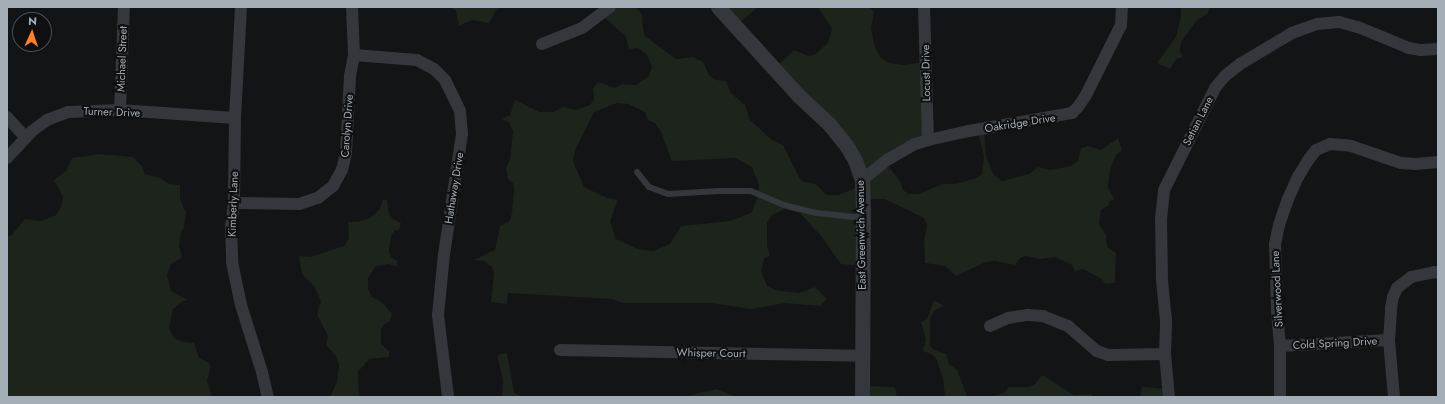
<!DOCTYPE html>
<style>
body{margin:0}
#map{position:relative;width:1445px;height:404px;overflow:hidden;background:#131415;font-family:Jost,sans-serif}
div>[style]{position:absolute}
[style*='--x']{left:calc(var(--x)*1px);top:calc(var(--y)*1px);width:calc(var(--w)*1px);rotate:calc(var(--a)*1deg)}
.green>*{inset:0;background:#1c241b}
.service>*{height:6px;margin:-3px;padding:0 3px;transform-origin:3px;border-radius:3px;background:#34373b}
.minor>*{height:12px;margin:-6px;padding:0 6px;transform-origin:6px;border-radius:6px;background:#34373b}
.tertiary>*{height:15px;margin:-7.5px;padding:0 7.5px;transform-origin:7.5px;border-radius:7.5px;background:#34373b}
span{translate:-50% -50%;white-space:nowrap;text-align:center;line-height:1.15;-webkit-text-stroke:4px #0e0f10;paint-order:stroke}
.street-label{font-size:11px;color:#a4aeb7}
.frame{position:absolute;inset:0;border:8px solid #a4aeb7;pointer-events:none}
.north{position:absolute;left:12px;top:12px;width:40px;height:40px;box-sizing:border-box;background:#0e0f10;border:1px solid #4a4f53;border-radius:50%;rotate:3deg;font-size:11px;font-weight:700;line-height:16px;text-align:center;color:#a4aeb7}
.north::after{content:'';display:block;margin:auto;width:14px;height:18px;background:#ff7f22;clip-path:polygon(50% 0,100% 100%,50% 72%,0 100%)}
</style>
<div id="map">
<div class="green">
<i style="clip-path:polygon(450px 7px,501px 7px,495px 12px,489px 23px,472px 20px,459px 26px,456px 11px)"></i>
<i style="clip-path:polygon(evenodd,614px 7px,635px 7px,642px 14px,643px 28px,645px 36px,676px 59px,693px 57px,703px 62px,709px 75px,716px 80px,726px 81px,731px 93px,745px 105px,750px 120px,772px 140px,783px 145px,800px 179px,804px 182px,816px 184px,826px 195px,839px 195px,860px 186px,854px 158px,775px 68px,794px 50px,808px 56px,814px 55px,828px 43px,832px 29px,818px 7px,869px 7px,874px 12px,871px 29px,875px 47px,881px 58px,889px 63px,904px 65px,925px 62px,928px 137px,885px 162px,900px 181px,903px 190px,909px 194px,919px 194px,942px 184px,955px 184px,977px 178px,982px 174px,984px 156px,978px 132px,984px 131px,986px 157px,994px 175px,1002px 181px,1029px 174px,1038px 167px,1050px 170px,1071px 166px,1078px 161px,1081px 148px,1088px 146px,1101px 150px,1118px 138px,1122px 150px,1116px 155px,1110px 170px,1108px 187px,1114px 199px,1110px 201px,1109px 205px,1101px 210px,1099px 224px,1106px 235px,1107px 247px,1116px 253px,1115px 283px,1105px 284px,1102px 279px,1083px 269px,1075px 271px,1072px 265px,1055px 257px,1040px 259px,1026px 256px,1020px 258px,1015px 265px,995px 261px,986px 262px,956px 276px,945px 266px,925px 263px,924px 241px,927px 225px,924px 218px,885px 199px,863px 199px,861px 266px,841px 264px,821px 236px,800px 213px,785px 209px,772px 215px,767px 223px,767px 246px,770px 255px,764px 259px,761px 271px,767px 286px,775px 290px,799px 293px,815px 287px,827px 299px,820px 306px,785px 303px,752px 309px,711px 303px,623px 303px,612px 299px,508px 293px,507px 304px,491px 302px,494px 273px,492px 267px,484px 261px,473px 260px,495px 250px,500px 226px,510px 221px,512px 212px,514px 190px,513px 183px,508px 179px,506px 168px,510px 160px,513px 131px,509px 122px,502px 119px,510px 115px,515px 100px,539px 112px,553px 112px,563px 107px,576px 110px,590px 105px,594px 99px,593px 88px,598px 82px,615px 88px,623px 84px,636px 85px,649px 76px,652px 67px,647px 55px,638px 48px,629px 49px,626px 37px,604px 17px,614px 7px,617px 103px,628px 104px,645px 112px,648px 120px,655px 123px,661px 132px,672px 161px,735px 158px,752px 167px,759px 185px,757px 199px,751px 213px,730px 221px,681px 226px,670px 244px,654px 251px,638px 249px,616px 239px,610px 221px,618px 200px,607px 198px,584px 187px,573px 161px,575px 150px,594px 112px,617px 103px)"></i>
<i style="clip-path:polygon(718px 7px,764px 7px,757px 8px,737px 25px)"></i>
<i style="clip-path:polygon(1181px 7px,1211px 7px,1207px 14px,1197px 20px,1181px 42px,1180px 51px,1183px 57px,1176px 59px,1170px 69px,1157px 63px,1176px 37px,1181px 16px)"></i>
<i style="clip-path:polygon(99px 154px,133px 157px,142px 166px,145px 174px,160px 178px,169px 184px,180px 185px,180px 199px,186px 213px,184px 227px,181px 232px,179px 247px,182px 255px,181px 258px,171px 264px,167px 275px,171px 291px,188px 300px,183px 301px,173px 309px,169px 328px,174px 338px,183px 342px,194px 343px,199px 358px,209px 363px,211px 366px,207px 381px,212px 397px,7px 397px,7px 236px,11px 236px,25px 219px,41px 221px,56px 215px,61px 207px,63px 197px,54px 180px,66px 171px,72px 158px)"></i>
<i style="clip-path:polygon(383px 200px,387px 200px,389px 214px,393px 219px,401px 223px,399px 230px,395px 230px,391px 236px,389px 251px,391px 257px,397px 261px,397px 267px,389px 264px,376px 266px,368px 278px,368px 289px,372px 297px,384px 304px,392px 314px,390px 321px,384px 324px,381px 330px,381px 344px,389px 351px,389px 357px,369px 359px,358px 372px,359px 397px,330px 397px,337px 382px,339px 365px,336px 356px,326px 345px,328px 336px,317px 314px,321px 301px,314px 286px,302px 274px,299px 256px,311px 257px,344px 246px,349px 238px,348px 222px,357px 222px,370px 218px,379px 210px)"></i>
<i style="clip-path:polygon(934px 300px,944px 306px,935px 310px,930px 318px,930px 345px,934px 350px,946px 354px,949px 364px,957px 370px,967px 396px,971px 397px,945px 397px,943px 378px,936px 358px,931px 354px,923px 351px,926px 339px,921px 322px,927px 319px)"></i>
<i style="clip-path:polygon(507px 353px,514px 393px,524px 397px,502px 397px,503px 380px,497px 355px)"></i>
<i style="clip-path:polygon(1042px 375px,1074px 395px,1092px 394px,1093px 397px,989px 397px,1004px 393px,1009px 387px,1029px 387px,1035px 384px)"></i>
<i style="clip-path:polygon(868px 386px,895px 387px,897px 397px,862px 397px)"></i>
<i style="clip-path:polygon(1142px 387px,1168px 389px,1169px 397px,1140px 397px)"></i>
<i style="clip-path:polygon(716px 389px,737px 397px,689px 397px,691px 395px)"></i>
</div>
<div class="service">
<i style="--x:637;--y:172;--w:19;--a:51"></i>
<i style="--x:649;--y:187;--w:20;--a:20"></i>
<i style="--x:668;--y:194;--w:51;--a:-3.4"></i>
<i style="--x:719;--y:191;--w:32;--a:0"></i>
<i style="--x:751;--y:191;--w:36;--a:23"></i>
<i style="--x:784;--y:205;--w:34;--a:14"></i>
<i style="--x:817;--y:213;--w:46;--a:6.2"></i>
</div>
<div class="minor">
<i style="--x:241;--y:7;--w:111;--a:93.1"></i>
<i style="--x:235;--y:118;--w:85;--a:90.7"></i>
<i style="--x:234;--y:203;--w:23;--a:97"></i>
<i style="--x:231;--y:226;--w:36;--a:88"></i>
<i style="--x:232;--y:262;--w:44;--a:78.2"></i>
<i style="--x:241;--y:305;--w:70;--a:72.6"></i>
<i style="--x:262;--y:372;--w:26;--a:77"></i>
<i style="--x:924;--y:7;--w:133;--a:88.3"></i>
<i style="--x:542;--y:44;--w:43;--a:-21.8"></i>
<i style="--x:582;--y:28;--w:35;--a:-37"></i>
<i style="--x:354;--y:55;--w:63;--a:4.5"></i>
<i style="--x:417;--y:60;--w:19;--a:28"></i>
<i style="--x:434;--y:69;--w:16;--a:45"></i>
<i style="--x:445;--y:80;--w:34;--a:64"></i>
<i style="--x:460;--y:111;--w:23;--a:85"></i>
<i style="--x:462;--y:134;--w:121;--a:98.5"></i>
<i style="--x:444;--y:254;--w:61;--a:95.6"></i>
<i style="--x:438;--y:315;--w:83;--a:83"></i>
<i style="--x:120;--y:110;--w:103;--a:-87.8"></i>
<i style="--x:7;--y:117;--w:28;--a:48"></i>
<i style="--x:7;--y:158;--w:37;--a:-47"></i>
<i style="--x:32;--y:131;--w:19;--a:-36"></i>
<i style="--x:47;--y:120;--w:22;--a:-21"></i>
<i style="--x:68;--y:112;--w:52;--a:-2.2"></i>
<i style="--x:120;--y:110;--w:115;--a:4"></i>
<i style="--x:862;--y:180;--w:32;--a:-39"></i>
<i style="--x:887;--y:160;--w:32;--a:-30"></i>
<i style="--x:915;--y:144;--w:14;--a:-17"></i>
<i style="--x:928;--y:140;--w:42;--a:-12.4"></i>
<i style="--x:969;--y:131;--w:105;--a:-9.9"></i>
<i style="--x:1072;--y:113;--w:8;--a:-45"></i>
<i style="--x:1078;--y:107;--w:14;--a:-56"></i>
<i style="--x:1086;--y:95;--w:78;--a:-63.4"></i>
<i style="--x:1121;--y:25;--w:18;--a:-87"></i>
<i style="--x:234;--y:203;--w:65;--a:0.9"></i>
<i style="--x:299;--y:204;--w:20;--a:-18"></i>
<i style="--x:318;--y:198;--w:19;--a:-39"></i>
<i style="--x:333;--y:186;--w:18;--a:-61"></i>
<i style="--x:342;--y:170;--w:18;--a:-77"></i>
<i style="--x:346;--y:152;--w:76;--a:-87"></i>
<i style="--x:350;--y:76;--w:21;--a:-79"></i>
<i style="--x:354;--y:55;--w:48;--a:-92.4"></i>
<i style="--x:990;--y:326;--w:20;--a:-24"></i>
<i style="--x:1008;--y:318;--w:20;--a:-9"></i>
<i style="--x:1028;--y:315;--w:15;--a:4"></i>
<i style="--x:1043;--y:316;--w:27;--a:22"></i>
<i style="--x:1068;--y:326;--w:38;--a:41"></i>
<i style="--x:1097;--y:351;--w:12;--a:20"></i>
<i style="--x:1108;--y:355;--w:57;--a:-1"></i>
<i style="--x:1280;--y:346;--w:109;--a:-3.2"></i>
<i style="--x:560;--y:350;--w:302;--a:1.1"></i>
<i style="--x:1169;--y:397;--w:43;--a:-95.3"></i>
<i style="--x:1165;--y:354;--w:33;--a:-88"></i>
<i style="--x:1166;--y:321;--w:41;--a:-95.6"></i>
<i style="--x:1162;--y:280;--w:61;--a:-90.9"></i>
<i style="--x:1161;--y:219;--w:29;--a:-84"></i>
<i style="--x:1164;--y:190;--w:114;--a:-63.4"></i>
<i style="--x:1215;--y:88;--w:17;--a:-50"></i>
<i style="--x:1226;--y:75;--w:18;--a:-38"></i>
<i style="--x:1240;--y:64;--w:61;--a:-30.8"></i>
<i style="--x:1292;--y:33;--w:27;--a:-20"></i>
<i style="--x:1317;--y:24;--w:22;--a:-5"></i>
<i style="--x:1339;--y:22;--w:20;--a:15"></i>
<i style="--x:1358;--y:27;--w:55;--a:22.4"></i>
<i style="--x:1409;--y:48;--w:11;--a:10"></i>
<i style="--x:1420;--y:50;--w:18;--a:-3"></i>
<i style="--x:1280;--y:397;--w:51;--a:-90"></i>
<i style="--x:1280;--y:346;--w:37;--a:-95"></i>
<i style="--x:1277;--y:309;--w:65;--a:-91.8"></i>
<i style="--x:1275;--y:244;--w:19;--a:-78"></i>
<i style="--x:1279;--y:225;--w:28;--a:-71"></i>
<i style="--x:1288;--y:199;--w:24;--a:-66"></i>
<i style="--x:1298;--y:177;--w:21;--a:-59"></i>
<i style="--x:1309;--y:159;--w:11;--a:-52"></i>
<i style="--x:1316;--y:150;--w:15;--a:-23"></i>
<i style="--x:1330;--y:144;--w:21;--a:5"></i>
<i style="--x:1351;--y:146;--w:53;--a:18.8"></i>
<i style="--x:1401;--y:163;--w:14;--a:4"></i>
<i style="--x:1415;--y:164;--w:23;--a:-5"></i>
<i style="--x:1394;--y:397;--w:57;--a:-95"></i>
<i style="--x:1389;--y:340;--w:32;--a:-86"></i>
<i style="--x:1391;--y:308;--w:11;--a:-80"></i>
<i style="--x:1393;--y:297;--w:10;--a:-66"></i>
<i style="--x:1397;--y:288;--w:18;--a:-38"></i>
<i style="--x:1411;--y:277;--w:24;--a:-12"></i>
<i style="--x:1434;--y:272;--w:4;--a:14"></i>
</div>
<div class="tertiary">
<i style="--x:718;--y:7;--w:120;--a:47.7"></i>
<i style="--x:799;--y:96;--w:41;--a:43"></i>
<i style="--x:829;--y:124;--w:27;--a:51"></i>
<i style="--x:846;--y:145;--w:17;--a:59"></i>
<i style="--x:855;--y:160;--w:21;--a:71"></i>
<i style="--x:862;--y:180;--w:30;--a:88"></i>
<i style="--x:863;--y:210;--w:187;--a:90.3"></i>
</div>
<div class="street-label">
<span style="left:122px;top:59px;rotate:-88deg">Michael Street</span>
<span style="left:926px;top:73px;rotate:-91deg">Locust Drive</span>
<span style="left:112px;top:112px;rotate:2deg">Turner Drive</span>
<span style="left:1198px;top:121px;rotate:-63deg">Setian Lane</span>
<span style="left:1020px;top:123px;rotate:-9deg">Oakridge Drive</span>
<span style="left:347px;top:126px;rotate:-86deg">Carolyn Drive</span>
<span style="left:454px;top:188px;rotate:-81deg">Hathaway Drive</span>
<span style="left:233px;top:204px;rotate:-88deg">Kimberly Lane</span>
<span style="left:861px;top:235px;rotate:-91deg">East Greenwich Avenue</span>
<span style="left:1277px;top:289px;rotate:-93deg">Silverwood Lane</span>
<span style="left:1335px;top:343px;rotate:-3deg">Cold Spring Drive</span>
<span style="left:711px;top:353px;rotate:1deg">Whisper Court</span>
</div>
<div class="frame"></div>
<div class="north">N</div>
</div>
